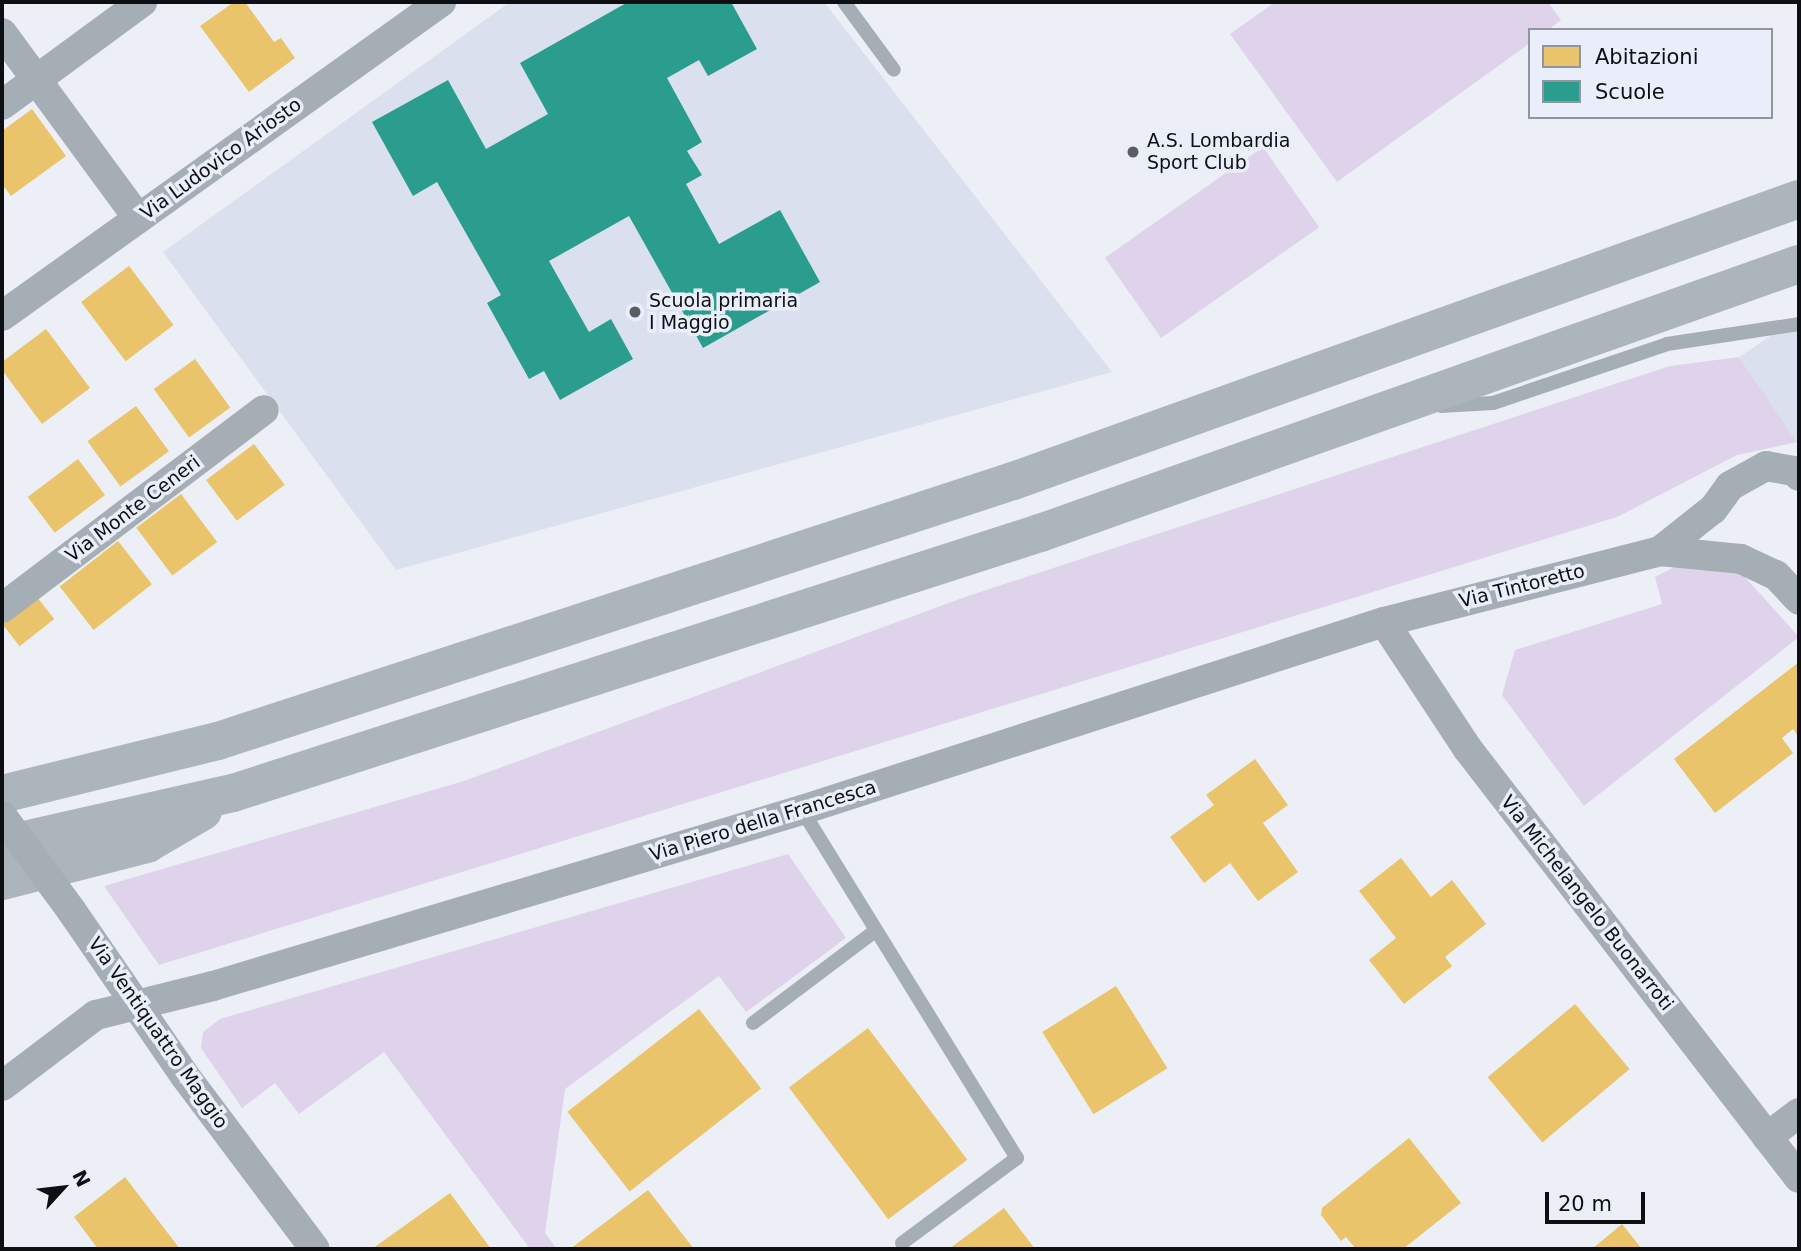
<!DOCTYPE html>
<style>
body{margin:0}
#map{position:relative;width:1801px;height:1251px;overflow:hidden;background:#edeff6;font-family:"DejaVu Sans",sans-serif}
div>[style]{position:absolute}
[style*='--x']{left:calc(var(--x)*1px);top:calc(var(--y)*1px);width:calc(var(--w)*1px);rotate:calc(var(--a)*1deg)}
.built>*{inset:0;background:#dbe0ee}
.green>*{inset:0;background:#dfd3ec;transform-origin:0 0}
.homes>*{inset:0;background:#e9c46a;transform-origin:0 0}
.schools>*{inset:0;background:#2a9d8f}
.lane>*{height:14px;margin:-7px;padding:0 7px;transform-origin:7px;border-radius:7px;background:#a6aeb5}
.street>*{height:30px;margin:-15px;padding:0 15px;transform-origin:15px;border-radius:15px;background:#a6aeb5}
.highway>*{height:38px;margin:-19px;padding:0 19px;transform-origin:19px;border-radius:19px;background:#acb4bc}
.street-bridge>*{height:30px;margin:-15px;padding:0 15px;transform-origin:15px;border-radius:15px;background:#a6aeb5}
.dots>*{width:19px;height:19px;translate:-50% -50%;box-sizing:border-box;border:4px solid #e9eefa;border-radius:50%}
span{translate:-50% -50%;white-space:nowrap;text-align:center;line-height:1.15;-webkit-text-stroke:7px #e9eefa;paint-order:stroke}
.poi-label{font-size:19px;color:#0d0f13}
.left{translate:0 -50%;text-align:left}
.street-label{font-size:19px;color:#0d0f13}
.frame{position:absolute;inset:0;border:4px solid #0d0f13;pointer-events:none}
.legend{position:absolute;left:1528px;top:28px;width:245px;height:91px;box-sizing:border-box;background:#e9eefa;border:2px solid #91959e;margin:0;padding:9px 12px;list-style:none;font-size:21px;color:#0d0f13}
.legend li{display:flex;align-items:center;gap:14px;height:35px}
.legend b{width:35px;border:2px solid #91959e}
.north{position:absolute;left:28px;top:1153px;width:70px;height:70px;-webkit-text-stroke:5px #e9eefa;paint-order:stroke;rotate:63deg;font-size:19px;font-weight:700;line-height:28px;text-align:center;color:#0d0f13}
.north::after{content:'';display:block;margin:auto;width:24px;height:32px;background:#0d0f13;clip-path:polygon(50% 0,100% 100%,50% 72%,0 100%)}
.scale{position:absolute;left:1545px;top:1192px;width:100px;height:32px;box-sizing:border-box;border:4px solid #0d0f13;border-top:0;padding-left:9px;font-size:21px;line-height:24px;white-space:nowrap;color:#0d0f13;-webkit-text-stroke:5px #e9eefa;paint-order:stroke}
</style>
<div id="map">
<div class="built">
<i style="clip-path:polygon(510px 2px,824px 2px,1112px 372px,396px 570px,163px 252px)"></i>
<i style="clip-path:polygon(1799px 317px,1799px 445px,1739px 357px)"></i>
</div>
<div class="green">
<i style="clip-path:polygon(1275px 2px,1548px 2px,1561px 20px,1548px 30px,1530px 30px,1530px 43px,1337px 182px,1230px 34px)"></i>
<i style="left:1263px;top:147px;width:98px;height:193px;rotate:55deg"></i>
<i style="clip-path:polygon(1739px 357px,1797px 442px,1737px 455px,1617px 517px,159px 965px,104px 886px,464px 781px,968px 596px,1670px 366px)"></i>
<i style="clip-path:polygon(1686px 561px,1724px 566px,1745px 577px,1799px 637px,1584px 806px,1502px 695px,1515px 650px,1662px 604px,1655px 577px)"></i>
<i style="clip-path:polygon(788px 854px,846px 938px,746px 1012px,719px 976px,565px 1089px,545px 1233px,557px 1249px,525px 1249px,528px 1246px,384px 1052px,299px 1114px,275px 1083px,242px 1108px,201px 1048px,203px 1032px,220px 1019px)"></i>
</div>
<div class="homes">
<i style="clip-path:polygon(234px 2px,245px 2px,274px 42px,281px 38px,295px 58px,249px 92px,200px 26px)"></i>
<i style="clip-path:polygon(32px 109px,66px 156px,11px 196px,2px 184px,2px 131px)"></i>
<i style="left:129px;top:266px;width:74px;height:60px;rotate:53deg"></i>
<i style="clip-path:polygon(46px 329px,90px 388px,42px 424px,2px 370px,2px 362px)"></i>
<i style="left:195px;top:359px;width:60px;height:51px;rotate:54deg"></i>
<i style="left:136px;top:406px;width:56px;height:60px;rotate:54deg"></i>
<i style="left:254px;top:444px;width:51px;height:60px;rotate:53deg"></i>
<i style="left:78px;top:459px;width:45px;height:63px;rotate:53deg"></i>
<i style="left:181px;top:494px;width:60px;height:56px;rotate:53deg"></i>
<i style="left:118px;top:541px;width:55px;height:74px;rotate:52deg"></i>
<i style="left:37px;top:597px;width:28px;height:44px;rotate:52deg"></i>
<i style="clip-path:polygon(1799px 662px,1799px 737px,1793px 729px,1782px 738px,1793px 753px,1715px 813px,1674px 759px)"></i>
<i style="clip-path:polygon(1255px 759px,1288px 805px,1263px 823px,1298px 872px,1258px 901px,1230px 863px,1204px 883px,1170px 837px,1214px 805px,1206px 795px)"></i>
<i style="clip-path:polygon(1401px 858px,1431px 897px,1452px 880px,1486px 924px,1445px 957px,1452px 966px,1404px 1004px,1369px 960px,1396px 938px,1359px 891px)"></i>
<i style="left:1116px;top:986px;width:97px;height:87px;rotate:58deg"></i>
<i style="left:1575px;top:1004px;width:85px;height:114px;rotate:50deg"></i>
<i style="left:699px;top:1009px;width:101px;height:167px;rotate:52deg"></i>
<i style="left:868px;top:1028px;width:165px;height:99px;rotate:53deg"></i>
<i style="clip-path:polygon(1409px 1138px,1461px 1203px,1403px 1249px,1356px 1249px,1346px 1237px,1341px 1241px,1321px 1215px,1322px 1208px)"></i>
<i style="clip-path:polygon(125px 1177px,180px 1249px,98px 1249px,74px 1217px)"></i>
<i style="clip-path:polygon(648px 1190px,694px 1249px,570px 1249px)"></i>
<i style="clip-path:polygon(450px 1193px,491px 1249px,372px 1249px)"></i>
<i style="clip-path:polygon(1004px 1208px,1035px 1249px,949px 1249px)"></i>
<i style="clip-path:polygon(1622px 1224px,1642px 1249px,1592px 1249px)"></i>
</div>
<div class="schools">
<i style="clip-path:polygon(628px 2px,731px 2px,757px 49px,708px 76px,699px 60px,667px 78px,702px 142px,687px 151px,702px 175px,686px 184px,719px 244px,780px 210px,820px 282px,703px 348px,629px 216px,549px 261px,589px 332px,611px 319px,633px 359px,560px 400px,544px 371px,529px 379px,487px 303px,501px 295px,437px 182px,413px 196px,372px 122px,448px 80px,486px 149px,548px 114px,520px 63px)"></i>
</div>
<div class="lane">
<i style="--x:844;--y:2;--w:84;--a:53.7"></i>
<i style="--x:1441;--y:406;--w:52;--a:-3.3"></i>
<i style="--x:1493;--y:403;--w:184;--a:-18.7"></i>
<i style="--x:1667;--y:344;--w:134;--a:-8.6"></i>
<i style="--x:802;--y:810;--w:409;--a:58.3"></i>
<i style="--x:1017;--y:1158;--w:143;--a:143.5"></i>
<i style="--x:753;--y:1023;--w:153;--a:-37"></i>
</div>
<div class="street">
<i style="--x:2;--y:33;--w:230;--a:53.7"></i>
<i style="--x:2;--y:105;--w:174;--a:-36.3"></i>
<i style="--x:2;--y:316;--w:540;--a:-35.57"></i>
<i style="--x:1799;--y:476;--w:7;--a:-135"></i>
<i style="--x:1794;--y:471;--w:28;--a:-170"></i>
<i style="--x:1766;--y:466;--w:41;--a:150.9"></i>
<i style="--x:1730;--y:486;--w:29;--a:126"></i>
<i style="--x:1713;--y:509;--w:68;--a:141.6"></i>
<i style="--x:1660;--y:551;--w:81;--a:5.6"></i>
<i style="--x:1741;--y:559;--w:38;--a:25"></i>
<i style="--x:1776;--y:575;--w:34;--a:47"></i>
<i style="--x:2;--y:608;--w:328;--a:-37.1"></i>
<i style="--x:1384;--y:622;--w:151;--a:56.6"></i>
<i style="--x:1467;--y:748;--w:543;--a:52.33"></i>
<i style="--x:71;--y:910;--w:201;--a:55.5"></i>
<i style="--x:185;--y:1076;--w:216;--a:53.1"></i>
<i style="--x:2;--y:1086;--w:118;--a:-37.1"></i>
<i style="--x:96;--y:1015;--w:121;--a:-13.9"></i>
<i style="--x:213;--y:986;--w:615;--a:-16.64"></i>
<i style="--x:802;--y:810;--w:612;--a:-17.9"></i>
<i style="--x:1384;--y:622;--w:285;--a:-14.4"></i>
<i style="--x:1767;--y:1137;--w:40;--a:-37"></i>
</div>
<div class="highway">
<i style="--x:2;--y:794;--w:222;--a:-13.8"></i>
<i style="--x:218;--y:741;--w:836;--a:-18.11"></i>
<i style="--x:1013;--y:481;--w:835;--a:-19.74"></i>
<i style="--x:2;--y:845;--w:237;--a:-12.7"></i>
<i style="--x:233;--y:793;--w:848;--a:-17.86"></i>
<i style="--x:1040;--y:533;--w:805;--a:-19.52"></i>
<i style="--x:2;--y:881;--w:150;--a:-14.3"></i>
<i style="--x:147;--y:844;--w:65;--a:-30.5"></i>
</div>
<div class="street-bridge">
<i style="--x:2;--y:816;--w:117;--a:53.7"></i>
</div>
<div class="dots">
<i style="left:1133px;top:152px;background:#5b5d62"></i>
<i style="left:635px;top:312px;background:#5b5d62"></i>
</div>
<div class="poi-label">
<span class="left" style="left:1147px;top:152px">A.S. Lombardia<br>Sport Club</span>
<span class="left" style="left:649px;top:312px">Scuola primaria<br>I Maggio</span>
</div>
<div class="street-label">
<span style="left:221px;top:159px;rotate:-36deg">Via Ludovico Ariosto</span>
<span style="left:133px;top:509px;rotate:-37deg">Via Monte Ceneri</span>
<span style="left:1522px;top:586px;rotate:-14deg">Via Tintoretto</span>
<span style="left:763px;top:821px;rotate:-17deg">Via Piero della Francesca</span>
<span style="left:1587px;top:903px;rotate:52deg">Via Michelangelo Buonarroti</span>
<span style="left:158px;top:1033px;rotate:55deg">Via Ventiquattro Maggio</span>
</div>
<div class="frame"></div>
<ul class="legend">
<li><b style="height:19px;background:#e9c46a"></b>Abitazioni</li>
<li><b style="height:19px;background:#2a9d8f"></b>Scuole</li>
</ul>
<div class="north">N</div>
<div class="scale">20 m</div>
</div>
